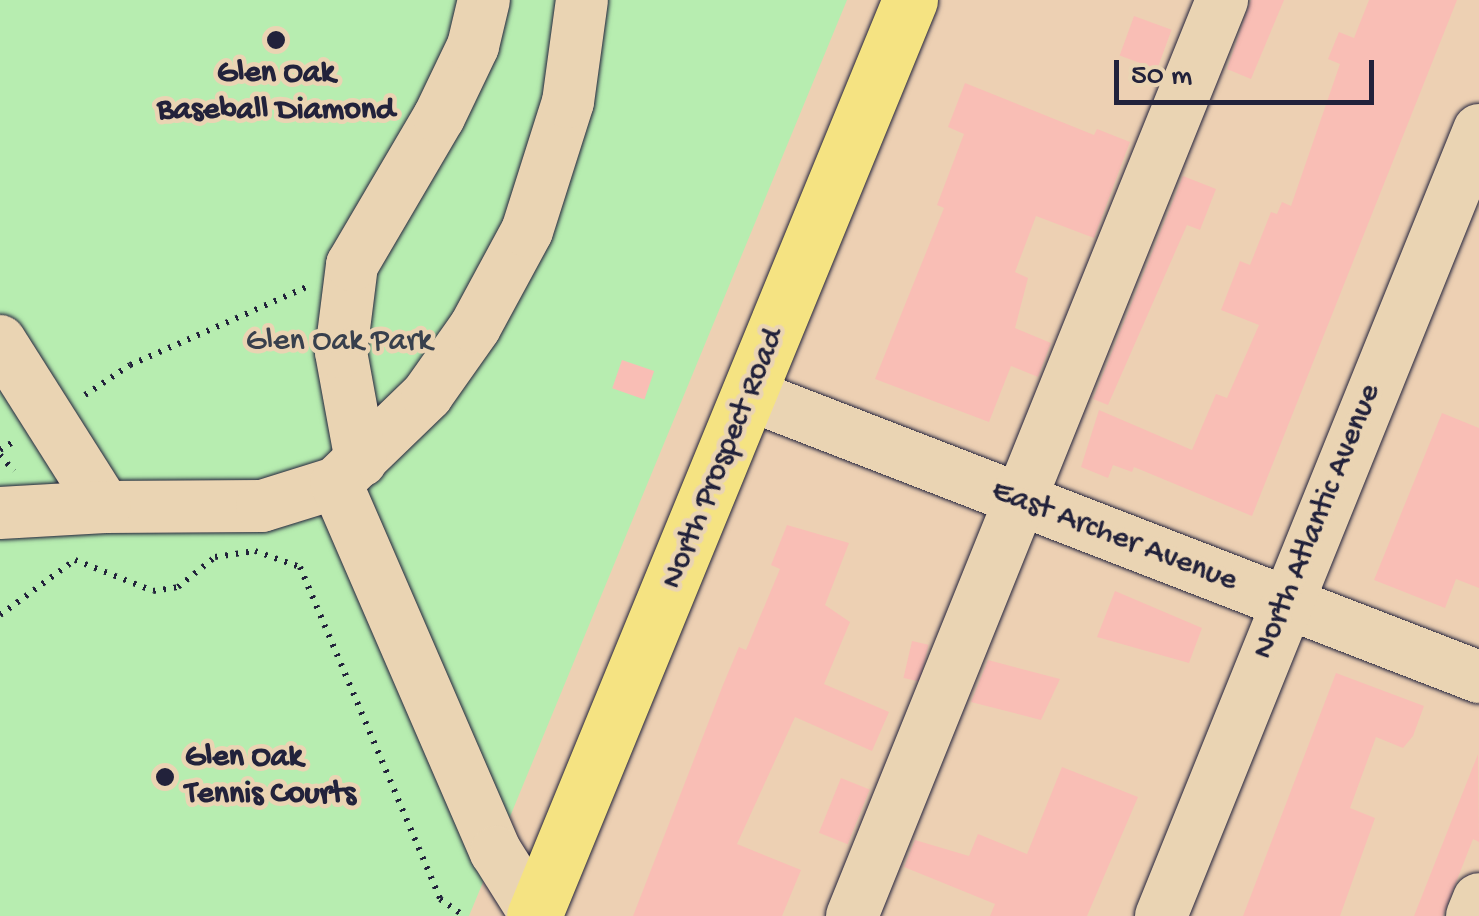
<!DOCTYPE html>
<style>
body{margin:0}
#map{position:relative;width:1479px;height:916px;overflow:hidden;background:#edd0b3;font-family:"Gochi Hand",sans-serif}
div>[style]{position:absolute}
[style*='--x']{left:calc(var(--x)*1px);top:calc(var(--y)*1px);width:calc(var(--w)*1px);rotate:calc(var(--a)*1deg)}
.green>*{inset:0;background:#b7edb0}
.building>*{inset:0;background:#f9beb5;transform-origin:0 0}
.path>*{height:6px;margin-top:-3px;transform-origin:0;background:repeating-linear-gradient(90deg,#22223b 0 2.5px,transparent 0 10.5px)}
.roads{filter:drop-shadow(0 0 2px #22223b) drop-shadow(0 0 2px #22223b)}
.minor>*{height:52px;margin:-26px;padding:0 26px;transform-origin:26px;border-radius:26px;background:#ead4b3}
.major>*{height:55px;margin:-27.5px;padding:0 27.5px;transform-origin:27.5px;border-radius:27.5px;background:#f5e382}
.dots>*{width:28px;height:28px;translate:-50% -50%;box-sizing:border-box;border:5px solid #ead4b3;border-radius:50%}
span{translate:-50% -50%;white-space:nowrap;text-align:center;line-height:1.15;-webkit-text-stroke:9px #ead4b3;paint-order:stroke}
.poi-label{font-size:32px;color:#22223b;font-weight:700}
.left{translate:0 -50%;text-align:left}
.park-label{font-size:32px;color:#38404d}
.street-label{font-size:32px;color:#22223b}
.scale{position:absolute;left:1114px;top:60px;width:260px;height:45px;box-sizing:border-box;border:5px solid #22223b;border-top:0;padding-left:12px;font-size:30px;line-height:35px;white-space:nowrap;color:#22223b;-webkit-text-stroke:8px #ead4b3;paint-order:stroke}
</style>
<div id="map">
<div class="green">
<i style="clip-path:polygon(0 0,847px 0,469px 916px,0 916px)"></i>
</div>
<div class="building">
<i style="clip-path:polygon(1251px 0,1284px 0,1251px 79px,1227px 69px)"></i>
<i style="clip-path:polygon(1369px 0,1457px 0,1252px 516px,1134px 467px,1132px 472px,1113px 465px,1108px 478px,1081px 467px,1099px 410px,1192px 450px,1216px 394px,1227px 398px,1259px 325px,1221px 310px,1240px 261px,1250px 265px,1271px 212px,1277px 214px,1282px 202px,1291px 206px,1340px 64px,1328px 59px,1339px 32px,1354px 38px)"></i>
<i style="left:1134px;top:16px;width:40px;height:42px;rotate:20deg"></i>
<i style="clip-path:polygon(965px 83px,1094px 135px,1097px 129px,1130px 142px,1094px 238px,1036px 216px,1015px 272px,1028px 278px,1015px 328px,1051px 343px,1038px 377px,1011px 366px,989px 422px,875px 379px,944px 208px,937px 205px,964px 134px,948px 127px)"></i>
<i style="clip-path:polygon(1183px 176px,1216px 189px,1200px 230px,1187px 225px,1108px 405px,1093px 399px)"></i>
<i style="left:622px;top:360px;width:34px;height:30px;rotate:19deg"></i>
<i style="clip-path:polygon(1442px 413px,1479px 428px,1479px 588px,1456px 579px,1445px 608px,1374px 580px)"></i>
<i style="clip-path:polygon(787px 525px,849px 543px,825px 605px,850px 622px,824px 684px,889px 712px,872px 751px,795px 717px,737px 844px,801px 870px,782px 916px,633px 916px,723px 685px,739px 647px,746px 650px,780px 569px,771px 565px)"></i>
<i style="clip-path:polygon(1115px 591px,1202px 628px,1189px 663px,1097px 637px)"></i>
<i style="left:912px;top:641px;width:17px;height:38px;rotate:13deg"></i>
<i style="clip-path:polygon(988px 660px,1060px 679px,1041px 720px,971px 702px)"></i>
<i style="clip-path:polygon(1336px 673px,1424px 706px,1413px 736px,1403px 748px,1376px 737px,1350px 808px,1375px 818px,1340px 916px,1243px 916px)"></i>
<i style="clip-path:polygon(1478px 754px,1479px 842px,1473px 839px,1443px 916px,1414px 916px)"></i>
<i style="clip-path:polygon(1062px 767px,1138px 797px,1087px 916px,990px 916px,995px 904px,904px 867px,915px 840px,969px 856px,978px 834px,1027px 854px)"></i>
<i style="left:841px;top:778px;width:31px;height:59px;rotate:22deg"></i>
</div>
<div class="path">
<i style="--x:85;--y:395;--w:54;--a:-33.7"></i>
<i style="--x:130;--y:365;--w:193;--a:-23.8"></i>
<i style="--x:0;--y:450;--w:19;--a:-32"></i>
<i style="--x:0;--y:455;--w:21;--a:49"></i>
<i style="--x:0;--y:615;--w:93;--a:-36.3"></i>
<i style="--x:75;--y:560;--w:84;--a:21.7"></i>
<i style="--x:153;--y:591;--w:25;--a:-9"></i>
<i style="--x:178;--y:587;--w:48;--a:-39"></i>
<i style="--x:215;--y:557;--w:40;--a:-8.5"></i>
<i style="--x:255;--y:551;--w:48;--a:19.6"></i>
<i style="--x:300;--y:567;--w:360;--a:67.1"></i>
<i style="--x:440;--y:899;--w:29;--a:35"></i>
</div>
<div class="roads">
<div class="minor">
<i style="--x:0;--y:341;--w:196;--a:57.7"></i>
<i style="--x:105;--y:507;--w:157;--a:-0.4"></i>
<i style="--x:262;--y:506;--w:77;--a:-17.3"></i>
<i style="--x:336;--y:483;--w:127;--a:-44"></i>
<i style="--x:427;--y:395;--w:83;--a:-54.8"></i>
<i style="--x:475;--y:327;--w:109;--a:-61.6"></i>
<i style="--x:527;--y:231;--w:135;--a:-72.4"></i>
<i style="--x:568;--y:102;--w:103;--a:-82.2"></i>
<i style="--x:750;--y:395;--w:782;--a:21.15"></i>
<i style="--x:361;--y:461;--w:111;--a:-100.4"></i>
<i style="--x:341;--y:352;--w:88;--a:-82.8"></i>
<i style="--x:352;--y:265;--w:172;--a:-59.6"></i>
<i style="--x:439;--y:117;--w:79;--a:-64.4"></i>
<i style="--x:473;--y:46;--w:47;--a:-76.6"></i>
<i style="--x:336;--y:483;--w:402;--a:66.6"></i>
<i style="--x:496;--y:852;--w:73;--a:57.8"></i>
<i style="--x:0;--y:513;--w:105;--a:-3.3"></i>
<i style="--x:852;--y:916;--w:988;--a:-68"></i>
<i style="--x:1161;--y:916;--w:848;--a:-67.97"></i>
<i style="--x:1472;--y:916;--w:18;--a:-68"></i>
</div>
<div class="major">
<i style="--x:534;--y:916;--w:990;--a:-67.68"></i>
</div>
</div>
<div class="dots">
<i style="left:276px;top:40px;background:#22223b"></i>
<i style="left:165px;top:777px;background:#22223b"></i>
</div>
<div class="poi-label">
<span style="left:276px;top:93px">Glen Oak<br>Baseball Diamond</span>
<span class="left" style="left:185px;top:777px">Glen Oak<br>Tennis Courts</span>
</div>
<div class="park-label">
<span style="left:339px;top:342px">Glen Oak Park</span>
</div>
<div class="street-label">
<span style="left:724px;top:459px;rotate:-68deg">North Prospect Road</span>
<span style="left:1318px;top:522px;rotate:-68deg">North Atlantic Avenue</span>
<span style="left:1114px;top:537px;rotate:21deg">East Archer Avenue</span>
</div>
<div class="scale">50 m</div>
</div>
